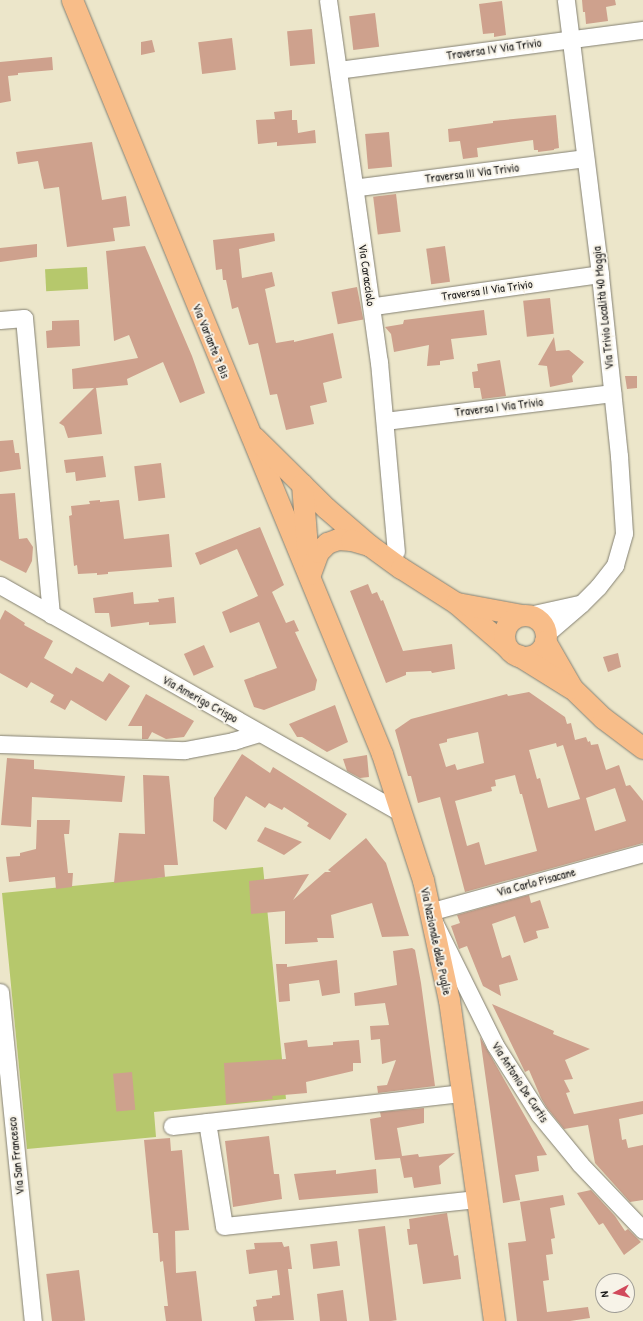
<!DOCTYPE html>
<meta charset="utf-8">
<style>
body{margin:0}
#map{position:relative;width:643px;height:1321px;overflow:hidden;background:#ece6ca;font-family:"Patrick Hand",sans-serif}
div>[style]{position:absolute}
[style*='--x']{left:calc(var(--x)*1px);top:calc(var(--y)*1px);width:calc(var(--w)*1px);rotate:calc(var(--a)*1deg)}
.green>*{inset:0;background:#b6c86c;transform-origin:0 0}
.building>*{inset:0;background:#cea18d;transform-origin:0 0}
.roads{filter:drop-shadow(0 0 1px #848173) drop-shadow(0 0 1px #848173)}
.minor>*{height:17px;margin:-8.5px;padding:0 8.5px;transform-origin:8.5px;border-radius:8.5px;background:#fff}
.major>*{height:21px;margin:-10.5px;padding:0 10.5px;transform-origin:10.5px;border-radius:10.5px;background:#f8bd89}
.major>.ring{margin:-10.5px;padding:0;box-sizing:content-box;background:none;border:21px solid #f8bd89;border-radius:50%}
span{translate:-50% -50%;white-space:nowrap;text-align:center;line-height:1.15;-webkit-text-stroke:4px #f7f3e8;paint-order:stroke}
.street-label{font-size:12px;color:#1c1c1c}
.north{position:absolute;left:595px;top:1273px;width:40px;height:40px;box-sizing:border-box;background:#f7f3e8;border:1px solid #9f9d96;border-radius:50%;rotate:263deg;font-size:11px;font-weight:700;line-height:16px;text-align:center;color:#1c1c1c}
.north::after{content:'';display:block;margin:auto;width:14px;height:18px;background:#d1495b;clip-path:polygon(50% 0,100% 100%,50% 72%,0 100%)}
</style>
<div id="map">
<div class="green">
<i style="left:87px;top:267px;width:22px;height:42px;rotate:87deg"></i>
<i style="clip-path:polygon(263px 867px,286px 1099px,154px 1112px,156px 1137px,27px 1149px,2px 893px)"></i>
</div>
<div class="building">
<i style="clip-path:polygon(582px 0,615px 0,616px 5px,606px 7px,608px 21px,586px 24px,585px 12px,583px 12px)"></i>
<i style="clip-path:polygon(502px 1px,506px 35px,494px 37px,494px 33px,483px 34px,479px 4px)"></i>
<i style="left:375px;top:13px;width:34px;height:26px;rotate:83deg"></i>
<i style="left:312px;top:29px;width:35px;height:25px;rotate:85deg"></i>
<i style="left:232px;top:38px;width:32px;height:34px;rotate:83deg"></i>
<i style="clip-path:polygon(152px 40px,155px 52px,141px 55px,141px 42px)"></i>
<i style="clip-path:polygon(52px 57px,53px 70px,18px 73px,18px 75px,8px 76px,11px 101px,0 103px,0 62px)"></i>
<i style="clip-path:polygon(292px 110px,292px 120px,297px 120px,298px 133px,315px 130px,316px 143px,277px 146px,277px 142px,258px 144px,256px 120px,275px 119px,274px 112px)"></i>
<i style="clip-path:polygon(556px 115px,559px 148px,554px 149px,554px 150px,538px 152px,538px 150px,534px 150px,533px 140px,477px 148px,478px 157px,463px 159px,460px 141px,449px 142px,448px 129px,493px 123px,493px 121px)"></i>
<i style="left:389px;top:132px;width:35px;height:24px;rotate:85deg"></i>
<i style="clip-path:polygon(92px 142px,102px 200px,126px 196px,130px 226px,113px 228px,115px 241px,67px 247px,59px 187px,44px 189px,38px 161px,18px 164px,16px 152px)"></i>
<i style="left:396px;top:194px;width:38px;height:23px;rotate:83deg"></i>
<i style="clip-path:polygon(274px 233px,275px 241px,239px 249px,242px 278px,272px 272px,275px 286px,265px 289px,276px 343px,294px 340px,294px 342px,333px 333px,342px 378px,323px 383px,327px 402px,310px 406px,314px 424px,286px 430px,277px 394px,270px 395px,258px 343px,249px 345px,238px 307px,232px 309px,226px 280px,223px 280px,222px 269px,216px 270px,213px 240px)"></i>
<i style="clip-path:polygon(37px 244px,37px 257px,0 262px,0 248px)"></i>
<i style="clip-path:polygon(145px 246px,192px 356px,205px 393px,180px 403px,163px 362px,127px 379px,128px 385px,96px 388px,102px 434px,68px 438px,64px 426px,59px 423px,94px 388px,73px 389px,72px 369px,138px 358px,129px 335px,114px 341px,106px 251px)"></i>
<i style="left:445px;top:246px;width:36px;height:19px;rotate:82deg"></i>
<i style="left:357px;top:287px;width:33px;height:26px;rotate:79deg"></i>
<i style="left:550px;top:298px;width:36px;height:27px;rotate:84deg"></i>
<i style="clip-path:polygon(484px 310px,487px 335px,451px 339px,454px 359px,440px 361px,440px 365px,427px 366px,429px 345px,394px 352px,391px 334px,385px 327px,403px 324px,404px 320px)"></i>
<i style="clip-path:polygon(79px 320px,80px 346px,47px 348px,46px 331px,52px 330px,52px 321px)"></i>
<i style="clip-path:polygon(554px 337px,556px 351px,569px 350px,584px 362px,572px 376px,573px 382px,550px 387px,547px 366px,538px 365px)"></i>
<i style="clip-path:polygon(500px 360px,506px 396px,482px 399px,480px 388px,474px 388px,472px 372px,478px 371px,477px 364px)"></i>
<i style="clip-path:polygon(625px 376px,637px 376px,637px 388px,627px 389px)"></i>
<i style="clip-path:polygon(13px 440px,15px 453px,19px 453px,21px 469px,0 472px,0 441px)"></i>
<i style="clip-path:polygon(103px 456px,106px 477px,76px 481px,75px 472px,66px 473px,64px 460px)"></i>
<i style="left:161px;top:463px;width:35px;height:27px;rotate:83deg"></i>
<i style="clip-path:polygon(15px 493px,19px 539px,27px 538px,33px 547px,32px 561px,26px 573px,0 560px,0 494px)"></i>
<i style="clip-path:polygon(100px 500px,100px 502px,119px 500px,124px 539px,169px 534px,172px 567px,108px 572px,108px 574px,97px 575px,97px 573px,78px 574px,77px 565px,74px 566px,71px 537px,69px 516px,72px 515px,71px 506px,90px 504px,89px 501px)"></i>
<i style="clip-path:polygon(260px 527px,284px 585px,272px 592px,286px 623px,294px 620px,299px 631px,295px 632px,317px 680px,315px 690px,264px 710px,254px 707px,244px 680px,277px 668px,259px 622px,230px 633px,222px 612px,258px 596px,237px 549px,200px 565px,195px 553px)"></i>
<i style="clip-path:polygon(368px 584px,372px 594px,377px 592px,381px 601px,383px 600px,403px 651px,452px 644px,455px 669px,432px 673px,431px 671px,406px 672px,406px 675px,386px 683px,350px 591px)"></i>
<i style="clip-path:polygon(133px 592px,134px 604px,159px 602px,158px 599px,174px 597px,176px 623px,149px 625px,149px 622px,111px 627px,109px 613px,95px 613px,93px 598px)"></i>
<i style="clip-path:polygon(5px 610px,25px 623px,24px 625px,53px 641px,44px 658px,72px 674px,76px 667px,103px 682px,109px 673px,130px 686px,106px 721px,71px 700px,65px 710px,50px 702px,54px 695px,31px 682px,27px 688px,0 673px,0 620px)"></i>
<i style="left:204px;top:645px;width:24px;height:22px;rotate:66deg"></i>
<i style="clip-path:polygon(618px 653px,621px 667px,608px 672px,603px 657px)"></i>
<i style="clip-path:polygon(evenodd,529px 692px,565px 717px,567px 724px,571px 723px,575px 740px,586px 737px,588px 742px,590px 741px,591px 745px,598px 744px,606px 770px,619px 765px,626px 786px,630px 785px,643px 801px,643px 843px,465px 892px,440px 797px,418px 803px,411px 776px,408px 776px,395px 730px,411px 719px,507px 694px,508px 696px,529px 692px,478px 732px,484px 763px,457px 770px,455px 764px,446px 767px,439px 744px,447px 742px,447px 739px,478px 732px,529px 692px,556px 743px,557px 747px,563px 745px,580px 799px,548px 808px,540px 778px,537px 779px,529px 750px,556px 743px,529px 692px,515px 775px,520px 794px,522px 794px,537px 851px,485px 865px,479px 842px,467px 846px,455px 801px,492px 791px,491px 787px,496px 786px,495px 780px,515px 775px,529px 692px,615px 788px,626px 821px,595px 831px,586px 798px,615px 788px)"></i>
<i style="clip-path:polygon(146px 694px,194px 721px,184px 737px,166px 739px,152px 732px,148px 739px,142px 739px,142px 726px,128px 726px)"></i>
<i style="clip-path:polygon(335px 705px,348px 742px,327px 752px,302px 737px,297px 737px,289px 724px)"></i>
<i style="clip-path:polygon(242px 754px,270px 773px,273px 767px,347px 814px,330px 840px,307px 826px,309px 823px,284px 807px,282px 810px,269px 803px,265px 808px,246px 796px,226px 830px,213px 821px,214px 798px)"></i>
<i style="clip-path:polygon(367px 755px,369px 777px,360px 778px,347px 771px,343px 759px)"></i>
<i style="clip-path:polygon(7px 758px,34px 760px,34px 769px,125px 776px,122px 802px,32px 797px,31px 827px,1px 825px)"></i>
<i style="clip-path:polygon(143px 775px,169px 776px,178px 865px,164px 865px,165px 877px,114px 883px,119px 833px,145px 834px)"></i>
<i style="clip-path:polygon(37px 820px,70px 820px,69px 834px,64px 834px,68px 873px,73px 873px,72px 887px,56px 889px,55px 877px,9px 882px,6px 857px,20px 856px,20px 853px,36px 849px)"></i>
<i style="clip-path:polygon(265px 827px,302px 842px,284px 855px,257px 841px)"></i>
<i style="clip-path:polygon(366px 838px,386px 863px,409px 936px,382px 937px,372px 903px,331px 915px,334px 938px,317px 938px,318px 942px,285px 944px,285px 911px,251px 914px,249px 881px,309px 874px,293px 900px,325px 872px,331px 872px,328px 870px)"></i>
<i style="clip-path:polygon(529px 895px,531px 903px,540px 900px,549px 928px,536px 931px,538px 938px,524px 943px,515px 916px,492px 924px,502px 958px,510px 955px,518px 980px,499px 985px,501px 996px,483px 986px,467px 946px,459px 949px,451px 926px,460px 923px,457px 915px)"></i>
<i style="clip-path:polygon(412px 948px,415px 950px,421px 983px,435px 1086px,378px 1093px,377px 1086px,387px 1085px,396px 1060px,382px 1064px,380px 1039px,371px 1040px,370px 1026px,389px 1025px,385px 1003px,355px 1006px,354px 993px,397px 985px,393px 951px)"></i>
<i style="clip-path:polygon(337px 960px,340px 993px,322px 996px,319px 980px,289px 984px,290px 1001px,279px 1002px,276px 964px,287px 964px,287px 967px)"></i>
<i style="clip-path:polygon(492px 1004px,554px 1031px,553px 1034px,590px 1049px,565px 1060px,573px 1079px,564px 1080px,570px 1092px,566px 1093px,574px 1114px,643px 1101px,643px 1114px,619px 1119px,622px 1140px,626px 1139px,628px 1148px,643px 1145px,643px 1200px,630px 1202px,595px 1163px,588px 1125px,564px 1129px,547px 1108px,541px 1098px,529px 1070px,525px 1072px)"></i>
<i style="clip-path:polygon(480px 1037px,547px 1155px,537px 1156px,539px 1171px,515px 1175px,520px 1200px,503px 1203px)"></i>
<i style="clip-path:polygon(307px 1040px,308px 1047px,333px 1045px,333px 1042px,359px 1040px,361px 1063px,353px 1063px,353px 1071px,306px 1082px,307px 1093px,272px 1096px,273px 1099px,226px 1104px,224px 1063px,286px 1059px,284px 1043px)"></i>
<i style="left:132px;top:1072px;width:38px;height:19px;rotate:85deg"></i>
<i style="clip-path:polygon(424px 1108px,424px 1123px,397px 1128px,402px 1156px,418px 1154px,419px 1157px,455px 1153px,439px 1166px,441px 1184px,414px 1188px,412px 1177px,404px 1178px,400px 1158px,375px 1160px,370px 1119px,381px 1117px,380px 1112px)"></i>
<i style="clip-path:polygon(269px 1136px,274px 1174px,279px 1174px,282px 1199px,233px 1207px,225px 1141px)"></i>
<i style="clip-path:polygon(170px 1138px,171px 1151px,182px 1150px,189px 1230px,175px 1231px,176px 1273px,196px 1271px,202px 1321px,166px 1321px,164px 1306px,168px 1306px,163px 1261px,160px 1262px,158px 1233px,153px 1233px,144px 1140px)"></i>
<i style="clip-path:polygon(376px 1169px,378px 1193px,299px 1200px,294px 1174px,336px 1170px,336px 1174px)"></i>
<i style="clip-path:polygon(591px 1190px,615px 1216px,625px 1231px,628px 1229px,641px 1242px,624px 1255px,603px 1223px,599px 1225px,577px 1193px)"></i>
<i style="clip-path:polygon(563px 1195px,565px 1205px,550px 1208px,555px 1238px,551px 1239px,553px 1254px,546px 1255px,549px 1280px,543px 1281px,547px 1312px,588px 1307px,590px 1318px,570px 1321px,517px 1321px,508px 1243px,526px 1241px,520px 1202px)"></i>
<i style="clip-path:polygon(447px 1213px,454px 1256px,458px 1255px,461px 1279px,423px 1284px,417px 1244px,409px 1245px,407px 1229px,410px 1229px,409px 1219px)"></i>
<i style="left:385px;top:1226px;width:95px;height:27px;rotate:83deg"></i>
<i style="left:337px;top:1241px;width:25px;height:27px;rotate:83deg"></i>
<i style="clip-path:polygon(282px 1242px,284px 1247px,289px 1246px,292px 1269px,288px 1269px,294px 1320px,255px 1321px,253px 1307px,257px 1306px,256px 1300px,272px 1298px,272px 1296px,280px 1295px,277px 1270px,249px 1274px,246px 1250px,255px 1249px,254px 1243px)"></i>
<i style="left:79px;top:1270px;width:51px;height:33px;rotate:83deg"></i>
<i style="clip-path:polygon(343px 1290px,347px 1321px,320px 1321px,317px 1294px)"></i>
</div>
<div class="roads">
<div class="minor">
<i style="--x:328;--y:0;--w:366;--a:82"></i>
<i style="--x:379;--y:362;--w:190;--a:84.9"></i>
<i style="--x:345;--y:69;--w:301;--a:-7.5"></i>
<i style="--x:359;--y:187;--w:228;--a:-7.3"></i>
<i style="--x:375;--y:306;--w:227;--a:-8.1"></i>
<i style="--x:0;--y:320;--w:24;--a:-5"></i>
<i style="--x:24;--y:318;--w:298;--a:84.8"></i>
<i style="--x:385;--y:421;--w:229;--a:-7"></i>
<i style="--x:0;--y:585;--w:461;--a:29.6"></i>
<i style="--x:529;--y:615;--w:51;--a:-12.4"></i>
<i style="--x:546;--y:634;--w:46;--a:-40.6"></i>
<i style="--x:581;--y:604;--w:24;--a:-45"></i>
<i style="--x:598;--y:587;--w:28;--a:-52"></i>
<i style="--x:615;--y:565;--w:33;--a:-74"></i>
<i style="--x:624;--y:533;--w:77;--a:-93.7"></i>
<i style="--x:619;--y:456;--w:183;--a:-96"></i>
<i style="--x:600;--y:274;--w:276;--a:-97.1"></i>
<i style="--x:0;--y:744;--w:185;--a:1.9"></i>
<i style="--x:185;--y:750;--w:49;--a:-10.6"></i>
<i style="--x:233;--y:741;--w:27;--a:-17"></i>
<i style="--x:643;--y:853;--w:222;--a:164.6"></i>
<i style="--x:429;--y:912;--w:148;--a:63.6"></i>
<i style="--x:495;--y:1045;--w:82;--a:57.5"></i>
<i style="--x:539;--y:1114;--w:65;--a:50.6"></i>
<i style="--x:580;--y:1164;--w:91;--a:46.3"></i>
<i style="--x:0;--y:992;--w:331;--a:84.3"></i>
<i style="--x:207;--y:1122;--w:105;--a:80.7"></i>
<i style="--x:224;--y:1226;--w:255;--a:-6.1"></i>
<i style="--x:172;--y:1126;--w:293;--a:-6.5"></i>
</div>
<div class="major">
<i style="--x:72;--y:0;--w:815;--a:67.65"></i>
<i style="--x:382;--y:754;--w:133;--a:72"></i>
<i style="--x:423;--y:880;--w:123;--a:77.8"></i>
<i style="--x:449;--y:1000;--w:324;--a:82"></i>
<i style="--x:254;--y:437;--w:101;--a:44.6"></i>
<i style="--x:326;--y:508;--w:57;--a:40.7"></i>
<i style="--x:369;--y:545;--w:39;--a:36"></i>
<i style="--x:401;--y:568;--w:65;--a:32.5"></i>
<i style="--x:456;--y:603;--w:67;--a:40.8"></i>
<i style="--x:302;--y:484;--w:76;--a:85.5"></i>
<i style="--x:310;--y:574;--w:23;--a:-70"></i>
<i style="--x:318;--y:552;--w:13;--a:-45"></i>
<i style="--x:327;--y:543;--w:12;--a:-20"></i>
<i style="--x:338;--y:539;--w:13;--a:4"></i>
<i style="--x:351;--y:540;--w:18;--a:16"></i>
<i style="--x:457;--y:603;--w:66;--a:10.5"></i>
<i class="ring" style="left:504px;top:615px;width:21px;height:21px"></i>
<i style="--x:545;--y:641;--w:54;--a:60.1"></i>
<i style="--x:572;--y:688;--w:43;--a:44.1"></i>
<i style="--x:603;--y:718;--w:50;--a:36.9"></i>
<i style="--x:518;--y:655;--w:62;--a:31.9"></i>
</div>
</div>
<div class="street-label">
<span style="left:494px;top:49px;rotate:-8deg">Traversa IV Via Trivio</span>
<span style="left:472px;top:173px;rotate:-7deg">Traversa III Via Trivio</span>
<span style="left:367px;top:275px;rotate:82deg">Via Caracciolo</span>
<span style="left:487px;top:290px;rotate:-8deg">Traversa II Via Trivio</span>
<span style="left:603px;top:308px;rotate:-96deg">Via Trivio Località 40 Moggia</span>
<span style="left:211px;top:341px;rotate:68deg">Via Variante 7 Bis</span>
<span style="left:499px;top:407px;rotate:-7deg">Traversa I Via Trivio</span>
<span style="left:200px;top:699px;rotate:29deg">Via Amerigo Crispo</span>
<span style="left:536px;top:882px;rotate:-15deg">Via Carlo Pisacane</span>
<span style="left:436px;top:941px;rotate:78deg">Via Nazionale delle Puglie</span>
<span style="left:520px;top:1082px;rotate:57deg">Via Antonio De Curtis</span>
<span style="left:16px;top:1156px;rotate:-96deg">Via San Francesco</span>
</div>
<div class="north">N</div>
</div>
